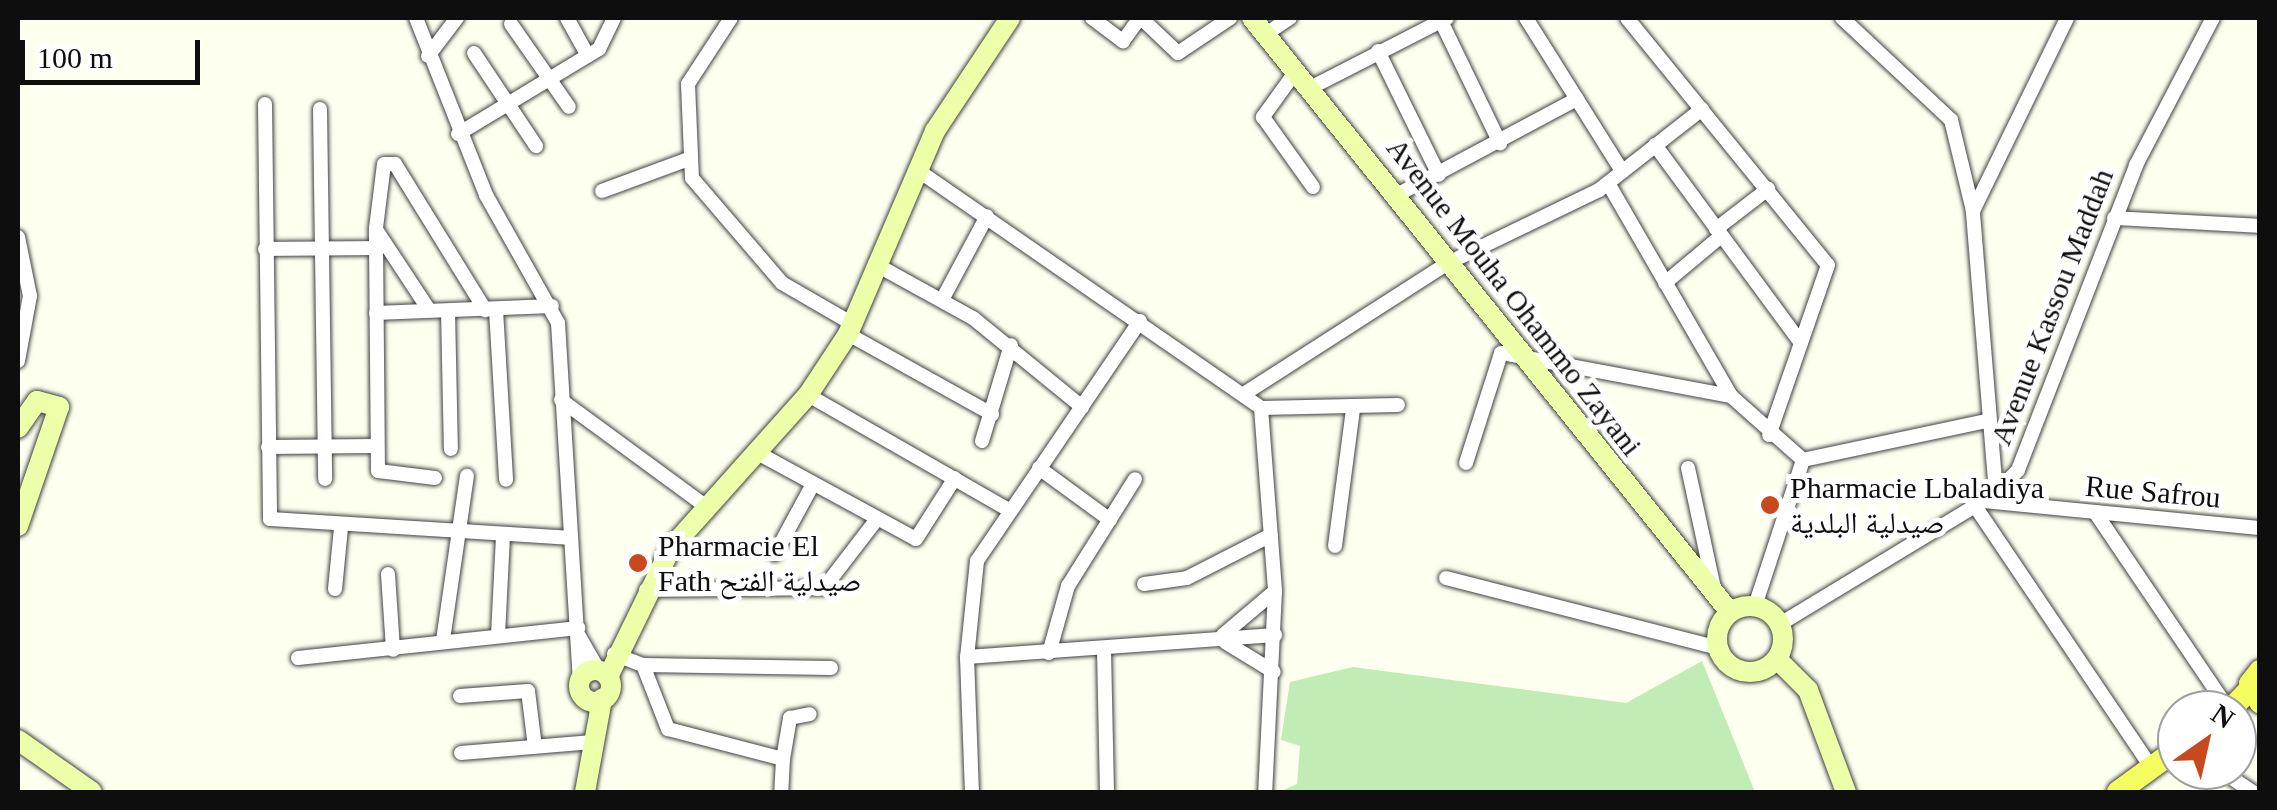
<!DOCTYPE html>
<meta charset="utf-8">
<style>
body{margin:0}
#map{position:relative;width:2277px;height:810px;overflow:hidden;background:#fdffef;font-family:"Times New Roman","Noto Naskh Arabic",serif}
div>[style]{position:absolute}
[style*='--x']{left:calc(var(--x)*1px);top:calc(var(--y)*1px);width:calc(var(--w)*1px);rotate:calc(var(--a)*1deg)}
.green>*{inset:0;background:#c1ecb6}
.roads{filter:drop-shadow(0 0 2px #414141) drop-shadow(0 0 2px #414141)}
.street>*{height:14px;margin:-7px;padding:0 7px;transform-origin:7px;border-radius:7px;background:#fff}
.secondary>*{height:20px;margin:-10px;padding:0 10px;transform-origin:10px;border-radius:10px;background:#efa}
.secondary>.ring{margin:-10px;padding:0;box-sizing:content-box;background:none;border:20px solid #efa;border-radius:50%}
.primary>*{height:22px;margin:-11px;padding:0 11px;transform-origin:11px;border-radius:11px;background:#f4ff5f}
.dots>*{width:28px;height:28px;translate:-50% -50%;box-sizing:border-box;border:5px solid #fff;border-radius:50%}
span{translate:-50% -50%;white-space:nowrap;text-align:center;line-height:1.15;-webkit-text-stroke:10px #fff;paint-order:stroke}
.street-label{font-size:30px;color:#0e0e0e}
.poi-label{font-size:30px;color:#0e0e0e}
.left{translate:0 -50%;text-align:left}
.frame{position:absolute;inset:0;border:20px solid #0e0e0e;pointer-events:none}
.north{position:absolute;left:2157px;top:690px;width:100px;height:100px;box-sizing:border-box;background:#fff;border:2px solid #9f9f9f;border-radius:50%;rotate:34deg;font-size:28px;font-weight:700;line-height:40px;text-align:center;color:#0e0e0e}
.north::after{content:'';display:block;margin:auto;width:35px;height:45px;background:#c84a1c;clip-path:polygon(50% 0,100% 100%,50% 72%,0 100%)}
.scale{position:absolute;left:20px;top:40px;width:180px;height:45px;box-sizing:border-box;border:5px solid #0e0e0e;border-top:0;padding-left:12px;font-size:30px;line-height:35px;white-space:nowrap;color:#0e0e0e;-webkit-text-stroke:8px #fff;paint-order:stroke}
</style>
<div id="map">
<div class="green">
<i style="clip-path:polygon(1702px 661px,1755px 792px,1279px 792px,1297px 784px,1300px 746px,1281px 740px,1290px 682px,1353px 667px,1626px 703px)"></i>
</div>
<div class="roads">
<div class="street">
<i style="--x:416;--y:18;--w:190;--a:68.4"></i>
<i style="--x:486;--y:195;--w:147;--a:60.6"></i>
<i style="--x:558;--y:323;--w:356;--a:86.5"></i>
<i style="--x:567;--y:18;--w:43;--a:61.1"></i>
<i style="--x:731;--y:18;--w:79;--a:123.1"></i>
<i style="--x:688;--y:84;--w:94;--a:87.6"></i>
<i style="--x:692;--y:178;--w:138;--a:49.4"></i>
<i style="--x:782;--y:283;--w:80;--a:30.1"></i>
<i style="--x:1092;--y:18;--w:39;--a:37"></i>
<i style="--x:1123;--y:41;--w:29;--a:-54"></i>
<i style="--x:1141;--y:18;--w:51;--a:43.4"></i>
<i style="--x:1178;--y:53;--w:63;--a:-33.9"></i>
<i style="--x:1526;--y:18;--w:181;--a:57.9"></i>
<i style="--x:1627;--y:18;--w:318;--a:50.9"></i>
<i style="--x:1828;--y:265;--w:180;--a:109.1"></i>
<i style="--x:1842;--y:18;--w:149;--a:43.1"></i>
<i style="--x:1951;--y:120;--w:94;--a:76.4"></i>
<i style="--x:1441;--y:21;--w:136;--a:64.2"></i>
<i style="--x:511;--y:24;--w:101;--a:55.1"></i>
<i style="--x:1266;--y:34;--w:29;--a:-34"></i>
<i style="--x:1378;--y:51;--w:138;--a:63.8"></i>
<i style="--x:474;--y:53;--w:112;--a:56.3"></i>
<i style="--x:428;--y:56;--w:48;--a:-52.7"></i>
<i style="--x:1296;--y:71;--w:57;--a:125.7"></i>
<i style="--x:1263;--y:117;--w:86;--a:54.5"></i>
<i style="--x:1310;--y:88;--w:154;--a:-27.1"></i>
<i style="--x:265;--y:104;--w:415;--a:89.3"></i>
<i style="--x:270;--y:519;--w:300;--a:3.6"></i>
<i style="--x:320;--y:109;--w:370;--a:89.2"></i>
<i style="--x:458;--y:134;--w:165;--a:-31.1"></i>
<i style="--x:599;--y:49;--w:34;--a:-64"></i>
<i style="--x:1655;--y:145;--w:246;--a:53.6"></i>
<i style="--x:916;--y:169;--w:420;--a:34.7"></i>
<i style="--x:1261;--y:408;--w:184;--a:85.6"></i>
<i style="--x:1275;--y:591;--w:201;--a:92.8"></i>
<i style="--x:1608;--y:183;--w:246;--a:60"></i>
<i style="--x:1731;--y:396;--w:96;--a:41.6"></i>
<i style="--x:1803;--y:460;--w:187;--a:-12"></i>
<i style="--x:602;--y:191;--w:90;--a:-20.3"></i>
<i style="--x:1397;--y:195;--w:204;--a:-28.1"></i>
<i style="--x:2114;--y:218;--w:146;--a:3.1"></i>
<i style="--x:1716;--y:229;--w:66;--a:-37.6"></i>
<i style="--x:377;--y:231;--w:95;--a:56.6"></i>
<i style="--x:18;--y:237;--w:60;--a:78.5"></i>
<i style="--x:30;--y:296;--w:66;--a:100.5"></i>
<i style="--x:265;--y:249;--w:111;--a:-0.5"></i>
<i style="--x:875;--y:264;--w:112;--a:28.9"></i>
<i style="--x:973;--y:318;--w:141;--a:39.2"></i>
<i style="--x:1665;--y:283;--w:73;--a:-40"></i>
<i style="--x:942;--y:300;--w:95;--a:-61.8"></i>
<i style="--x:496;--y:310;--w:170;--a:86.6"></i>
<i style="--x:448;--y:311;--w:138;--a:88.8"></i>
<i style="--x:376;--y:313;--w:176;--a:-2.3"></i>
<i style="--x:1140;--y:321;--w:290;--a:124.2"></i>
<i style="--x:977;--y:561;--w:97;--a:95.9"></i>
<i style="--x:967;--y:657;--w:309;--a:-4.1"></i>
<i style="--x:848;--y:334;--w:165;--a:29.1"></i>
<i style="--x:1247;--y:392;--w:239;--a:-32.7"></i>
<i style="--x:1448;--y:263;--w:168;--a:-25.8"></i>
<i style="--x:1599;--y:190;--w:131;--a:-38.2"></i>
<i style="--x:808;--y:395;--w:232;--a:29.8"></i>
<i style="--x:561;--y:400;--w:177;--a:36.3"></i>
<i style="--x:1261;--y:408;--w:137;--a:-1.3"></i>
<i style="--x:982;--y:441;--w:100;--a:-73.2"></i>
<i style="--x:268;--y:447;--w:108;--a:-0.5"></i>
<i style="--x:754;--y:451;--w:184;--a:28.5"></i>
<i style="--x:916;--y:539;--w:72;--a:-57.4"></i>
<i style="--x:1466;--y:463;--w:115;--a:-72.3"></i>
<i style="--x:1501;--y:353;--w:234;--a:10.6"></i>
<i style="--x:1039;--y:468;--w:88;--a:36.2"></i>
<i style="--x:1688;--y:468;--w:123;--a:77.8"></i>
<i style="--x:435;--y:478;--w:57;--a:-173"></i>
<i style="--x:378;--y:471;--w:243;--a:-90.5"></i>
<i style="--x:376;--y:228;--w:64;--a:-82.9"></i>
<i style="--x:384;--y:164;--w:11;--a:0"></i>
<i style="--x:395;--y:164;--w:172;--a:58.3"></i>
<i style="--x:1996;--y:493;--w:283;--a:-94.7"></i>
<i style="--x:1973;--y:211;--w:215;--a:-64"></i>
<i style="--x:1983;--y:501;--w:278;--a:5.6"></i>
<i style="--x:1975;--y:506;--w:315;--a:56"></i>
<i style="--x:2097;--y:515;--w:235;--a:55.9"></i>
<i style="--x:1335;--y:546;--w:137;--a:-82.5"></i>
<i style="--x:775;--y:554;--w:80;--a:-61.5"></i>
<i style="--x:388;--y:574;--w:76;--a:86.2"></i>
<i style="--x:1446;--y:578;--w:281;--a:14.4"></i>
<i style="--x:1144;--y:584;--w:43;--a:-7.9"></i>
<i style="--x:1187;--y:578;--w:94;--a:-27.1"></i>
<i style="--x:335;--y:589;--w:61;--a:-84.4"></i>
<i style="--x:646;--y:590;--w:178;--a:-0.6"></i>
<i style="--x:824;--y:588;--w:87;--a:-52.5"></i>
<i style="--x:1755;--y:606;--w:154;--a:-71.8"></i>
<i style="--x:1780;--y:624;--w:253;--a:-31.2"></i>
<i style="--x:1996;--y:493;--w:32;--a:-46"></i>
<i style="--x:2018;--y:470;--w:327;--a:-68.8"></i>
<i style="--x:2136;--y:165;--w:166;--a:-62.4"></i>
<i style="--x:498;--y:635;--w:99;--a:-87.1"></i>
<i style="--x:1223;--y:635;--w:68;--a:-40.2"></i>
<i style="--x:579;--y:636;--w:40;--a:60.3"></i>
<i style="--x:443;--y:640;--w:166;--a:-81.7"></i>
<i style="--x:1225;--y:642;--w:57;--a:31.5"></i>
<i style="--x:1104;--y:650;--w:142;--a:88.8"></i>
<i style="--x:1049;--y:653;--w:70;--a:-74.2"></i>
<i style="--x:1068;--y:586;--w:126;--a:-57.9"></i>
<i style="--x:614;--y:654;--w:31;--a:21"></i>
<i style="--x:643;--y:665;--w:69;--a:68.7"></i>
<i style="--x:668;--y:729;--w:119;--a:14.6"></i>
<i style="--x:783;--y:759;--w:33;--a:93"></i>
<i style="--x:967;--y:657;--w:135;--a:87.9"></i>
<i style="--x:298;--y:658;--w:282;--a:-6.1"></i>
<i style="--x:643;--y:665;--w:188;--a:0.9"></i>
<i style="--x:460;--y:696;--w:68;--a:-4.2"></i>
<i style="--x:528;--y:691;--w:56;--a:82.9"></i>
<i style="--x:461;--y:753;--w:132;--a:-4.8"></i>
<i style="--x:783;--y:759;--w:42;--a:-80.3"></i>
<i style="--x:790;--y:718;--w:20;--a:-11"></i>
<i style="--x:2220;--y:770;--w:40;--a:34"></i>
</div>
<div class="secondary">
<i style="--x:1252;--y:18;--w:762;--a:51.18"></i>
<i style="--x:18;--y:428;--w:33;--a:-55"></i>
<i style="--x:37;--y:401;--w:23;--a:15"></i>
<i style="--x:59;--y:407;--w:126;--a:109"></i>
<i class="ring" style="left:1717px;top:606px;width:46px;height:46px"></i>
<i style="--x:1777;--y:659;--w:44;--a:45"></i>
<i style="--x:1808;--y:690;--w:109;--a:69.6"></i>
<i class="ring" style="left:579px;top:670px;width:12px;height:12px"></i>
<i style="--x:608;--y:677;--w:144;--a:-64"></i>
<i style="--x:671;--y:548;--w:205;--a:-48.2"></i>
<i style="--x:808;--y:395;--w:73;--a:-56.7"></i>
<i style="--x:848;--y:334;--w:221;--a:-66.8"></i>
<i style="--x:935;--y:131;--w:136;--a:-56.4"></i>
<i style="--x:18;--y:740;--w:90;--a:35.1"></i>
<i style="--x:585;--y:792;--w:95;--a:-79.6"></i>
</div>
<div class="primary">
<i style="--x:2260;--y:671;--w:16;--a:128"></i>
<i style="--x:2250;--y:684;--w:21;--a:61"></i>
<i style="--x:2230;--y:710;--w:29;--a:-46"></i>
<i style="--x:2118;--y:792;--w:73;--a:-36.1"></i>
</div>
</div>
<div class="dots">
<i style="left:1770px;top:505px;background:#c84a1c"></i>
<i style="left:638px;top:563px;background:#c84a1c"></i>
</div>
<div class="street-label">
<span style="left:1514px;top:297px;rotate:52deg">Avenue Mouha Ohammo Zayani</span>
<span style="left:2052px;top:307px;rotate:-69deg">Avenue Kassou Maddah</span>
<span style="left:2153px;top:492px;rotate:5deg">Rue Safrou</span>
</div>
<div class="poi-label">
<span class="left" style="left:1790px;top:505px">Pharmacie Lbaladiya<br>صيدلية البلدية</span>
<span class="left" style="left:658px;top:563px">Pharmacie El<br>Fath صيدلية الفتح</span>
</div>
<div class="frame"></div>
<div class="north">N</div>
<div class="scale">100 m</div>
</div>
